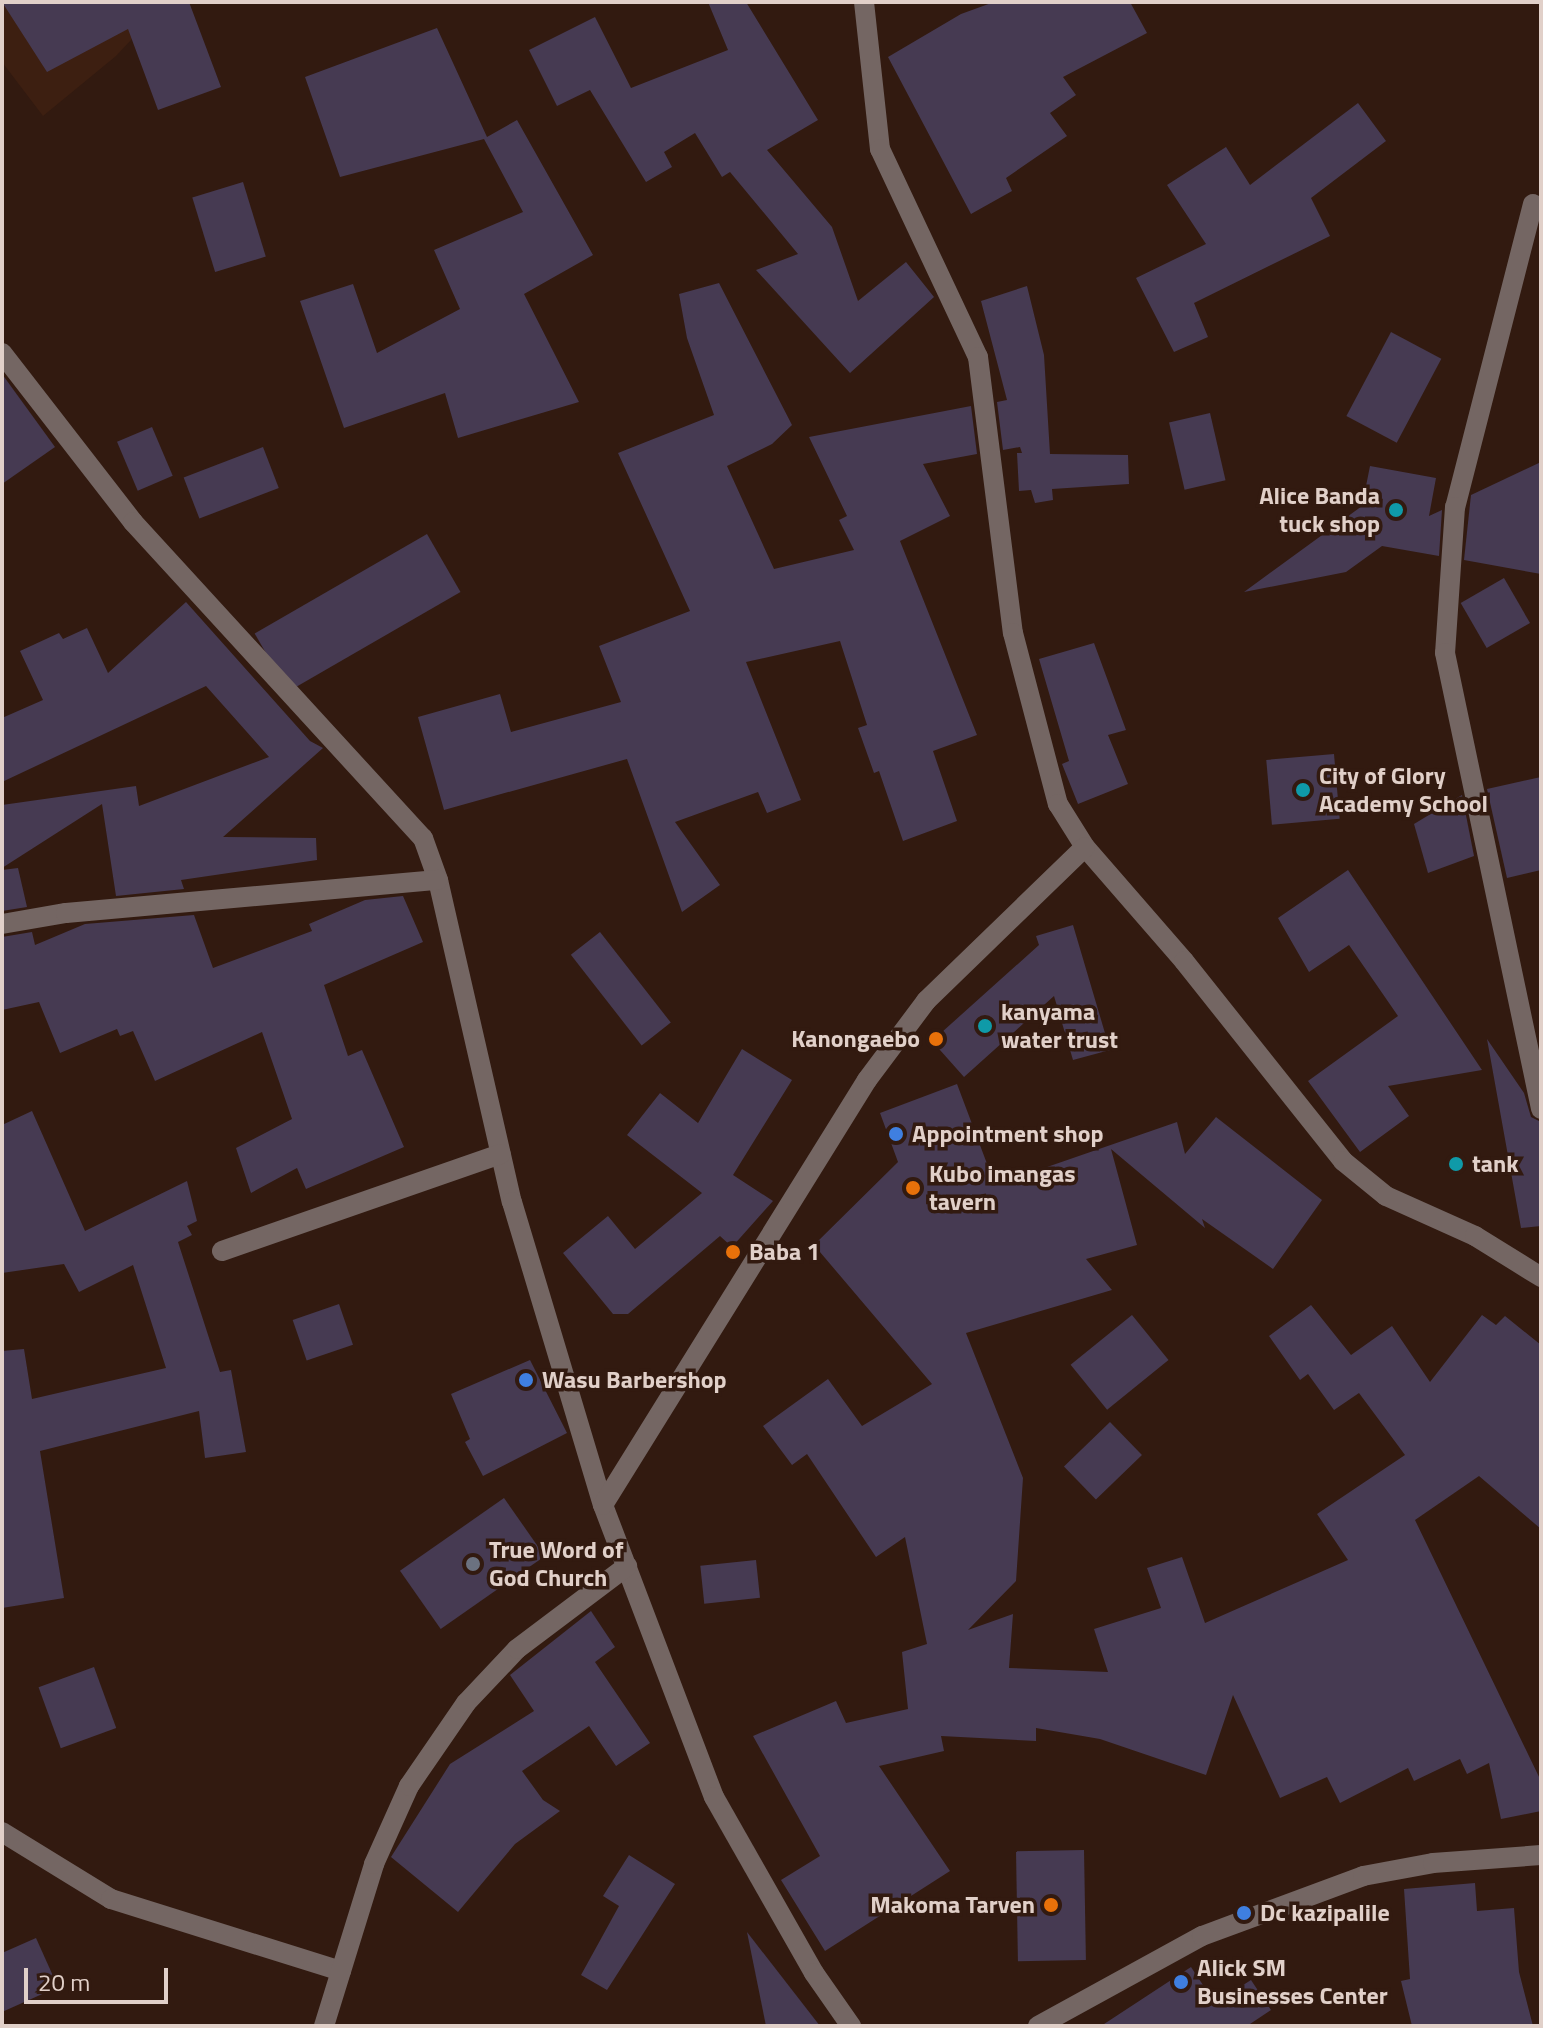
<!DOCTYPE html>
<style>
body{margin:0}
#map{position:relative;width:1543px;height:2028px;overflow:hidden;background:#321a10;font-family:"Titillium Web",sans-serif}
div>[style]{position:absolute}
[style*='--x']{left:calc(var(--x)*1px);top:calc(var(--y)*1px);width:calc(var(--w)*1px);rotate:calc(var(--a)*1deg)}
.built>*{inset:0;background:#3d1f11}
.building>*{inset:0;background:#463a52;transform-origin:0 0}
.minor>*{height:20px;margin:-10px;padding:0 10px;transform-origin:10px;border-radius:10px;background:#746663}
.dots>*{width:22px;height:22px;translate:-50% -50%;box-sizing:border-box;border:4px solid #321a10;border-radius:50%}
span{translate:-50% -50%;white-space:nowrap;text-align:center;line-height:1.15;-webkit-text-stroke:7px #321a10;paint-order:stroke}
.poi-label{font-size:24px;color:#e1d0c9;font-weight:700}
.right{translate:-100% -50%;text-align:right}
.left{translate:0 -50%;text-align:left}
.frame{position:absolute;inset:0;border:4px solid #e1d0c9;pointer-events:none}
.scale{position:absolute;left:24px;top:1968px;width:144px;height:36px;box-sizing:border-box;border:4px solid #e1d0c9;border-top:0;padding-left:10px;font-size:24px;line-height:28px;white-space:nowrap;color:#e1d0c9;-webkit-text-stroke:6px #321a10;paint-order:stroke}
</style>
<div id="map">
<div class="built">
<i style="clip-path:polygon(2px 2px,162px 7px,116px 56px,43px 116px,2px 62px)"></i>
</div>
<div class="building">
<i style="clip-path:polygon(2px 2px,189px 2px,221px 87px,158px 110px,128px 29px,47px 72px)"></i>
<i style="clip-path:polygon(708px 2px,746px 2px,818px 120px,767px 150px,832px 227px,858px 301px,906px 262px,934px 297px,850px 373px,756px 270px,798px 254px,730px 172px,722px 177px,695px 133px,664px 152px,672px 167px,646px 182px,590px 90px,557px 106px,529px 50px,595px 17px,631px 88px,728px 50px)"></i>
<i style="clip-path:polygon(994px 2px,1130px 2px,1147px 33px,1063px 77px,1076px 95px,1050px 113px,1067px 136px,1006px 178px,1012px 191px,971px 214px,888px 57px,961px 14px)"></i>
<i style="clip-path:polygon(437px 28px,487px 137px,517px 120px,593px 255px,524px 294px,579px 402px,458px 438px,445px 393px,344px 428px,300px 301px,353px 284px,377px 353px,460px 309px,434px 250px,523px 212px,484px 139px,340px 177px,305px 77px)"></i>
<i style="clip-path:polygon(1358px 103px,1386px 141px,1311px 198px,1330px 236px,1194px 303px,1208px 337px,1174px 352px,1136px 278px,1206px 244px,1167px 185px,1226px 147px,1250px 185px)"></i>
<i style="left:243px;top:182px;width:78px;height:53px;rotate:73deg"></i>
<i style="clip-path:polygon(719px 283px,792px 425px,772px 444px,727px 466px,774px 569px,854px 550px,839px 520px,847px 516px,809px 437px,971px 406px,977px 454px,923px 464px,950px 516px,900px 541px,977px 735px,933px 751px,957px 821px,903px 841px,879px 771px,874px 773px,858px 728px,867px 725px,840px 641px,746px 662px,801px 800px,767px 813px,758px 792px,675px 822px,720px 885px,682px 912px,627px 759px,444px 810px,418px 717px,500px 694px,511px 732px,621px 702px,599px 646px,690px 611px,618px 453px,714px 415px,687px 338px,679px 294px)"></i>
<i style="clip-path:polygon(1027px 286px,1044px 355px,1050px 454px,1128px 455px,1129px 484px,1052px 489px,1053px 500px,1035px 503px,1031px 490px,1019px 491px,1017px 453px,1022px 453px,1020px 447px,1003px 450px,997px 402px,1007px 400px,981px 301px)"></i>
<i style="left:1391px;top:332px;width:57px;height:95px;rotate:28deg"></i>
<i style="clip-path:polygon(2px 374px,55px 447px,2px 484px)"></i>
<i style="left:1210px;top:413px;width:69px;height:42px;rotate:77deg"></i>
<i style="left:152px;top:427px;width:53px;height:38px;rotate:67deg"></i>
<i style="left:263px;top:447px;width:44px;height:85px;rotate:69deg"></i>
<i style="clip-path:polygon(1541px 462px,1541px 574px,1464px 560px,1471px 495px)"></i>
<i style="clip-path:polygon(1370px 466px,1436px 478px,1429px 516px,1442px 510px,1439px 556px,1382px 546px,1346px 572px,1244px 592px,1362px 506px)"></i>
<i style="left:427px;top:534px;width:67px;height:199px;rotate:60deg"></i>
<i style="left:1504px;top:578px;width:52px;height:50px;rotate:60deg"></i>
<i style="clip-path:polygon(186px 602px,310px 741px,323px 748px,223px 837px,316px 838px,317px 860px,181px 880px,184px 889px,116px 896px,102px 804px,2px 868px,2px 805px,136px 786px,139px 806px,269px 757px,206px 686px,2px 782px,2px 718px,43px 700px,20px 651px,59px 633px,63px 639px,87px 628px,108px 673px)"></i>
<i style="clip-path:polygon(1094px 643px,1126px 730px,1108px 735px,1128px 784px,1078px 804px,1062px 764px,1069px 761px,1039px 659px)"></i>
<i style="left:1334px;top:754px;width:65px;height:68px;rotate:85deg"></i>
<i style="clip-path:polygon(1541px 777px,1541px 870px,1507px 878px,1487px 789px)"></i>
<i style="clip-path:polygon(1462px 795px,1474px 856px,1428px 873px,1414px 824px)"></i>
<i style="clip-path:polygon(18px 868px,27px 907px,2px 911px,2px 870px)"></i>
<i style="clip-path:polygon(1348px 870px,1482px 1070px,1388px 1086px,1409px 1116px,1360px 1152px,1308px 1081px,1398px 1016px,1349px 945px,1309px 972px,1278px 918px)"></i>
<i style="clip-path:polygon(403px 896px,423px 942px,324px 985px,348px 1056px,362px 1050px,404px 1147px,306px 1189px,297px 1168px,251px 1193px,236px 1148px,292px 1119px,262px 1032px,155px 1081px,133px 1031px,120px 1036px,117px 1029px,60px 1053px,39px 1002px,2px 1010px,2px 937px,32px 932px,35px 945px,85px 924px,194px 915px,213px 968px,312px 931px,309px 924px,365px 900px)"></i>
<i style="clip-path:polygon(1073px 925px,1110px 1050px,1073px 1060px,1054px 996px,964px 1077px,932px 1041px,1039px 945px,1036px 936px)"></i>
<i style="left:600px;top:932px;width:115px;height:37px;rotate:52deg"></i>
<i style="clip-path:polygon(1487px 1039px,1524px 1093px,1531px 1117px,1541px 1122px,1541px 1226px,1521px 1228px)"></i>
<i style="clip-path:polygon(742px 1049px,792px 1080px,733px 1175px,773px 1201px,732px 1247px,720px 1236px,628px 1314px,613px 1314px,563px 1253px,608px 1216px,635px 1249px,702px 1193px,627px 1135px,660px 1093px,698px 1123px)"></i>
<i style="clip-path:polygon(957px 1084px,995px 1185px,1177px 1122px,1185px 1154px,1216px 1117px,1322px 1200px,1273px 1269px,1202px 1219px,1205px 1228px,1111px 1149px,1137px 1245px,1086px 1259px,1112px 1290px,966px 1333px,1023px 1478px,1016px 1581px,968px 1630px,1013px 1614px,1009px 1668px,1108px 1672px,1094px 1629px,1161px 1608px,1147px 1568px,1182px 1557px,1205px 1623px,1348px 1560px,1317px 1514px,1405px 1455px,1359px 1393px,1334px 1410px,1308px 1374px,1300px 1380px,1269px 1336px,1311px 1305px,1351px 1355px,1392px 1326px,1430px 1382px,1482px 1315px,1496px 1325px,1505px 1316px,1541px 1345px,1541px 1529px,1479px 1476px,1415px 1520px,1541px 1781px,1541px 1811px,1501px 1819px,1489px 1763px,1467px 1774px,1460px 1759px,1414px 1781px,1408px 1768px,1340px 1803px,1327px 1777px,1280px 1798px,1233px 1695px,1206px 1775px,1100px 1739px,1036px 1728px,1036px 1741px,941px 1736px,944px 1751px,879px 1766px,950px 1871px,825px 1951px,781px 1880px,820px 1856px,753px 1736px,836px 1701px,846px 1723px,908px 1709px,902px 1652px,927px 1644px,905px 1537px,876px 1557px,807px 1454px,792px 1465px,763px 1426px,828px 1379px,862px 1426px,932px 1384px,814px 1245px,898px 1162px,880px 1113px)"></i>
<i style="clip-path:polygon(32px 1111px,85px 1231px,187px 1181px,197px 1221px,187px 1226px,192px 1235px,178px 1242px,220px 1372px,231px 1370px,246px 1452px,205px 1458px,199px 1411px,40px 1451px,64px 1598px,2px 1608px,2px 1351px,24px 1349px,32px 1399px,166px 1368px,133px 1265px,79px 1292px,64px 1264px,2px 1273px,2px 1125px)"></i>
<i style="left:339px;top:1304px;width:43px;height:49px;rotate:71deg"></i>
<i style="left:1132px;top:1315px;width:58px;height:79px;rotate:51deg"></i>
<i style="clip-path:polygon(530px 1360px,567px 1433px,483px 1476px,465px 1442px,470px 1439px,451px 1394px)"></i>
<i style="left:1110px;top:1422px;width:46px;height:64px;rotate:46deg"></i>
<i style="left:504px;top:1498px;width:71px;height:127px;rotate:55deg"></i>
<i style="left:756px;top:1560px;width:38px;height:56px;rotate:84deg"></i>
<i style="clip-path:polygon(591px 1611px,615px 1647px,595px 1662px,650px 1743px,616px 1766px,589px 1726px,522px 1771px,543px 1800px,560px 1811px,515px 1844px,458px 1912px,391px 1857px,450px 1764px,534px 1711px,510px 1675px)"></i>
<i style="left:94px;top:1667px;width:65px;height:59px;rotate:70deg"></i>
<i style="left:1084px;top:1850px;width:110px;height:68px;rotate:89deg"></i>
<i style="clip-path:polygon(629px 1855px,675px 1884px,607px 1990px,581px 1975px,619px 1906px,603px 1896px)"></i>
<i style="clip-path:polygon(1475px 1883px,1477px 1911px,1514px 1908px,1519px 1972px,1533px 2026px,1412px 2026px,1401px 1981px,1410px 1979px,1404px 1889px)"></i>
<i style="clip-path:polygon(747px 1932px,820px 2026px,766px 2026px)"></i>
<i style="clip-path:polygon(36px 1938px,58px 1987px,2px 2012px,2px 1953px)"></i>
<i style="clip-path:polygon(1191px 1967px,1215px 2003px,1251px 1980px,1271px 2010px,1247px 2026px,1101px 2026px)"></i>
</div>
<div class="minor">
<i style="--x:864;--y:2;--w:148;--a:83.8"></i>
<i style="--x:880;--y:149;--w:230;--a:64.8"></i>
<i style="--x:978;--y:357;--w:278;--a:82.8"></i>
<i style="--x:1013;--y:633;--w:177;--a:75.3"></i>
<i style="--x:1058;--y:804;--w:51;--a:57.9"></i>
<i style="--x:1085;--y:847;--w:151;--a:49"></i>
<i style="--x:1184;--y:961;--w:256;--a:51.5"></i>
<i style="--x:1343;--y:1161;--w:55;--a:39.1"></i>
<i style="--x:1386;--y:1196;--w:98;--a:24.2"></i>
<i style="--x:1475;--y:1236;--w:78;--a:31.8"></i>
<i style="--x:1533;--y:204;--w:313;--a:104.4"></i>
<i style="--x:1455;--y:507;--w:146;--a:93.9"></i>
<i style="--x:1445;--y:653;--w:466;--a:78.1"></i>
<i style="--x:2;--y:353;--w:214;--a:52.2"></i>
<i style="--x:133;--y:522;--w:429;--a:47.5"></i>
<i style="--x:423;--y:838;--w:45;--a:70.3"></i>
<i style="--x:438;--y:880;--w:330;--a:77.1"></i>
<i style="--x:512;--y:1202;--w:316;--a:73.3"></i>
<i style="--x:603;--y:1505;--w:312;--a:69.2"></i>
<i style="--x:714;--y:1797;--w:202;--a:60.4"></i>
<i style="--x:814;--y:1973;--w:65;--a:55.1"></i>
<i style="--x:2;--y:924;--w:65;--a:-9.8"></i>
<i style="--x:66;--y:913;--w:373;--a:-5.1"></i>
<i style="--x:222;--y:1251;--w:295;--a:-19.2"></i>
<i style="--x:603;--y:1505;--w:500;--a:-58.15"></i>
<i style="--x:867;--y:1080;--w:99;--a:-53.2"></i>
<i style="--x:926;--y:1001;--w:221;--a:-44.1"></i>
<i style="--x:2;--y:1832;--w:128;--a:31.6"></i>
<i style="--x:111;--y:1899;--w:241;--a:17.4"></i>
<i style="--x:324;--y:2026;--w:170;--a:-72.8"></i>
<i style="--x:374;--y:1864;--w:85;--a:-65.8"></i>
<i style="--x:409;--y:1786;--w:101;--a:-55.5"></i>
<i style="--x:466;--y:1703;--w:74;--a:-46.6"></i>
<i style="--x:517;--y:1649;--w:138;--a:-37"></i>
<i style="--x:1038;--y:2026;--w:187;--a:-28.8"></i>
<i style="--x:1202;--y:1936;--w:172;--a:-20.4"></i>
<i style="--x:1363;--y:1876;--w:71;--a:-10.5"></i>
<i style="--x:1433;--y:1863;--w:108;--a:-4.2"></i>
</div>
<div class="dots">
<i style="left:1396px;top:510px;background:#0f9aa8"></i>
<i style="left:1303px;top:790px;background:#0f9aa8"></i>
<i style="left:985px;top:1026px;background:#0f9aa8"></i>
<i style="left:936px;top:1039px;background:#e8710a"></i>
<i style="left:896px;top:1134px;background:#3f7fe0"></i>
<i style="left:1456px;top:1164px;background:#0f9aa8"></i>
<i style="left:913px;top:1188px;background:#e8710a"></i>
<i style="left:733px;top:1252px;background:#e8710a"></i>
<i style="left:526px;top:1380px;background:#3f7fe0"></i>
<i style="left:473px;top:1564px;background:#6b7280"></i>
<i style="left:1051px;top:1905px;background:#e8710a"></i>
<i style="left:1244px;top:1913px;background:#3f7fe0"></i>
<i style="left:1181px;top:1982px;background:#3f7fe0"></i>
</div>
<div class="poi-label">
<span class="right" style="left:1380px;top:510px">Alice Banda<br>tuck shop</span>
<span class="left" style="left:1319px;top:790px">City of Glory<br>Academy School</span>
<span class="left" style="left:1001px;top:1026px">kanyama<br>water trust</span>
<span class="right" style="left:920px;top:1039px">Kanongaebo</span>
<span class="left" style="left:912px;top:1134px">Appointment shop</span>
<span class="left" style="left:1472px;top:1164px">tank</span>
<span class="left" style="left:929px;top:1188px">Kubo imangas<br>tavern</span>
<span class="left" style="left:749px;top:1252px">Baba 1</span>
<span class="left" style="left:542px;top:1380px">Wasu Barbershop</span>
<span class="left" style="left:489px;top:1564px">True Word of<br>God Church</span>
<span class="right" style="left:1035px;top:1905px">Makoma Tarven</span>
<span class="left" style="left:1260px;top:1913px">Dc kazipalile</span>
<span class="left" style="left:1197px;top:1982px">Alick SM<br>Businesses Center</span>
</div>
<div class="frame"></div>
<div class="scale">20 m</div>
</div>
